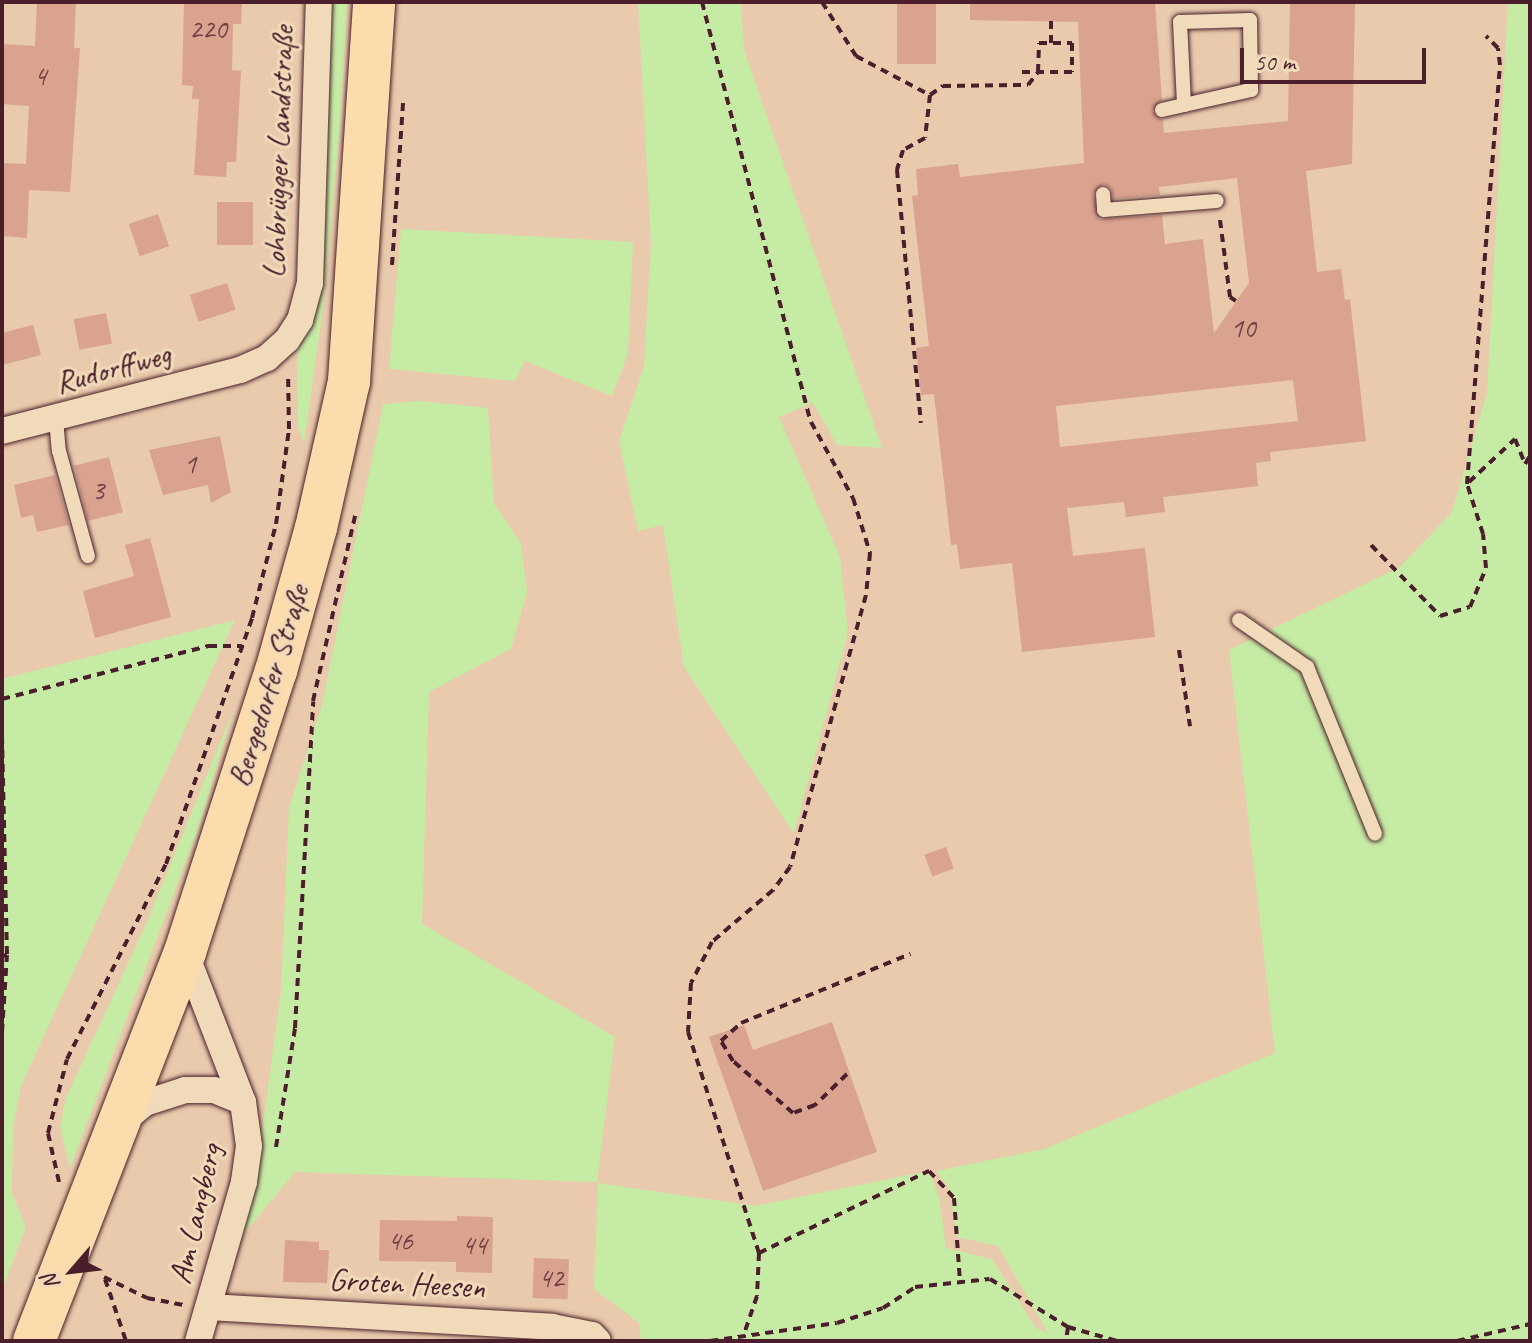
<!DOCTYPE html>
<meta charset="utf-8">
<style>
body{margin:0}
#map{position:relative;width:1532px;height:1343px;overflow:hidden;background:#e9caac;font-family:Caveat,sans-serif}
div>[style]{position:absolute}
[style*='--x']{left:calc(var(--x)*1px);top:calc(var(--y)*1px);width:calc(var(--w)*1px);rotate:calc(var(--a)*1deg)}
.green>*{inset:0;background:#c6eba5}
.building>*{inset:0;background:#d9a38f;transform-origin:0 0}
.path>*{height:4px;margin-top:-2px;transform-origin:0;background:repeating-linear-gradient(90deg,#4a1f2b 0 8px,transparent 0 14px)}
.roads{filter:drop-shadow(0 0 2px #4a1f2b) drop-shadow(0 0 2px #4a1f2b)}
.service>*{height:14px;margin:-7px;padding:0 7px;transform-origin:7px;border-radius:7px;background:#f0dab9}
.minor>*{height:26px;margin:-13px;padding:0 13px;transform-origin:13px;border-radius:13px;background:#f0dab9}
.primary>*{height:42px;margin:-21px;padding:0 21px;transform-origin:21px;border-radius:21px;background:#fcdcac}
span{translate:-50% -50%;white-space:nowrap;text-align:center;line-height:1.15;-webkit-text-stroke:6px #f0dab9;paint-order:stroke}
.number-label{font-size:28px;color:#6e4044}
.number-label span{-webkit-text-stroke-width:0}
.street-label{font-size:32px;color:#4a1f2b}
.frame{position:absolute;inset:0;border:4px solid #4a1f2b;pointer-events:none}
.north{position:absolute;left:32px;top:1231px;width:80px;height:80px;-webkit-text-stroke:6px #f0dab9;paint-order:stroke;rotate:242deg;font-size:22px;font-weight:700;line-height:32px;text-align:center;color:#4a1f2b}
.north::after{content:'';display:block;margin:auto;width:28px;height:36px;background:#4a1f2b;clip-path:polygon(50% 0,100% 100%,50% 72%,0 100%)}
.scale{position:absolute;left:1240px;top:48px;width:186px;height:36px;box-sizing:border-box;border:4px solid #4a1f2b;border-top:0;padding-left:10px;font-size:24px;line-height:28px;white-space:nowrap;color:#4a1f2b;-webkit-text-stroke:6px #f0dab9;paint-order:stroke}
</style>
<div id="map">
<div class="green">
<i style="clip-path:polygon(332px 2px,347px 2px,341px 113px,324px 302px,304px 444px,298px 427px,297px 348px,321px 252px)"></i>
<i style="clip-path:polygon(638px 2px,741px 2px,744px 50px,882px 448px,837px 445px,813px 403px,779px 417px,840px 557px,848px 632px,794px 834px,684px 667px,663px 525px,638px 531px,619px 441px,644px 366px,651px 243px)"></i>
<i style="clip-path:polygon(1508px 2px,1530px 2px,1530px 1341px,641px 1341px,639px 1323px,594px 1289px,598px 1183px,755px 1206px,929px 1171px,939px 1197px,946px 1248px,992px 1259px,1036px 1328px,1048px 1333px,998px 1246px,957px 1237px,949px 1188px,936px 1171px,1044px 1149px,1275px 1053px,1229px 650px,1400px 567px,1452px 512px,1487px 393px)"></i>
<i style="clip-path:polygon(401px 229px,633px 242px,628px 354px,612px 396px,525px 361px,515px 381px,389px 369px)"></i>
<i style="clip-path:polygon(420px 401px,488px 408px,494px 504px,521px 543px,527px 592px,511px 649px,429px 692px,422px 924px,615px 1037px,597px 1182px,295px 1172px,239px 1240px,261px 1139px,281px 991px,289px 807px,322px 705px,383px 404px)"></i>
<i style="clip-path:polygon(235px 620px,21px 1086px,13px 1130px,12px 1193px,26px 1227px,2px 1290px,2px 679px)"></i>
<i style="clip-path:polygon(234px 708px,199px 827px,70px 1168px,60px 1127px,66px 1098px,147px 922px)"></i>
</div>
<div class="building">
<i style="clip-path:polygon(37px 2px,76px 2px,74px 48px,80px 48px,70px 192px,29px 190px,27px 238px,2px 236px,2px 163px,26px 164px,29px 106px,2px 104px,2px 44px,35px 46px)"></i>
<i style="clip-path:polygon(184px 2px,242px 2px,241px 24px,233px 24px,232px 70px,241px 71px,236px 162px,227px 162px,226px 177px,194px 175px,199px 99px,192px 99px,193px 86px,182px 85px)"></i>
<i style="left:897px;top:2px;width:39px;height:62px"></i>
<i style="clip-path:polygon(evenodd,970px 2px,1155px 2px,1162px 100px,1152px 111px,1163px 120px,1164px 133px,1288px 121px,1290px 2px,1355px 2px,1352px 164px,1306px 171px,1317px 272px,1341px 269px,1345px 300px,1350px 299px,1366px 441px,1270px 452px,1271px 461px,1256px 463px,1258px 486px,1163px 497px,1165px 512px,1126px 517px,1124px 502px,1067px 508px,1073px 556px,1145px 548px,1155px 637px,1022px 652px,1012px 563px,960px 569px,957px 544px,951px 545px,934px 394px,921px 395px,916px 348px,929px 346px,912px 196px,918px 195px,916px 169px,958px 164px,960px 177px,1084px 163px,1078px 22px,970px 20px,970px 2px,1237px 178px,1249px 283px,1214px 333px,1203px 239px,1165px 244px,1162px 215px,1100px 219px,1093px 194px,1103px 184px,1111px 188px,1113px 199px,1160px 195px,1159px 187px,1237px 178px,970px 2px,1293px 380px,1298px 421px,1060px 447px,1056px 406px,1293px 380px)"></i>
<i style="left:217px;top:202px;width:36px;height:43px"></i>
<i style="left:158px;top:214px;width:34px;height:31px;rotate:71deg"></i>
<i style="left:227px;top:283px;width:28px;height:39px;rotate:72deg"></i>
<i style="left:106px;top:313px;width:31px;height:33px;rotate:79deg"></i>
<i style="clip-path:polygon(33px 325px,41px 355px,2px 365px,2px 333px)"></i>
<i style="clip-path:polygon(220px 436px,231px 492px,211px 503px,208px 485px,163px 495px,149px 450px)"></i>
<i style="left:109px;top:457px;width:57px;height:36px;rotate:76deg"></i>
<i style="clip-path:polygon(55px 475px,69px 525px,37px 532px,33px 515px,21px 518px,14px 485px)"></i>
<i style="clip-path:polygon(150px 538px,171px 617px,95px 638px,83px 591px,134px 576px,125px 545px)"></i>
<i style="left:946px;top:847px;width:23px;height:23px;rotate:70deg"></i>
<i style="clip-path:polygon(832px 1022px,877px 1152px,763px 1191px,709px 1037px,744px 1025px,753px 1050px)"></i>
<i style="clip-path:polygon(457px 1216px,493px 1217px,492px 1273px,456px 1272px,456px 1262px,379px 1261px,380px 1220px,457px 1221px)"></i>
<i style="clip-path:polygon(285px 1240px,319px 1242px,319px 1250px,329px 1250px,327px 1283px,283px 1282px)"></i>
<i style="left:534px;top:1258px;width:35px;height:40px;rotate:2deg"></i>
</div>
<div class="path">
<i style="--x:702;--y:2;--w:434;--a:75.5"></i>
<i style="--x:811;--y:422;--w:87;--a:61.1"></i>
<i style="--x:853;--y:498;--w:58;--a:72.8"></i>
<i style="--x:870;--y:553;--w:42;--a:95.4"></i>
<i style="--x:866;--y:595;--w:282;--a:105.6"></i>
<i style="--x:790;--y:867;--w:29;--a:126"></i>
<i style="--x:773;--y:890;--w:80;--a:139.6"></i>
<i style="--x:712;--y:942;--w:46;--a:117.1"></i>
<i style="--x:691;--y:983;--w:49;--a:93.5"></i>
<i style="--x:688;--y:1032;--w:232;--a:72.2"></i>
<i style="--x:759;--y:1253;--w:43;--a:92.7"></i>
<i style="--x:757;--y:1296;--w:40;--a:108.9"></i>
<i style="--x:822;--y:2;--w:64;--a:57.8"></i>
<i style="--x:856;--y:56;--w:84;--a:27.8"></i>
<i style="--x:930;--y:95;--w:43;--a:96.6"></i>
<i style="--x:925;--y:138;--w:25;--a:151"></i>
<i style="--x:903;--y:150;--w:21;--a:107"></i>
<i style="--x:897;--y:170;--w:254;--a:84.6"></i>
<i style="--x:1051;--y:43;--w:22;--a:-90"></i>
<i style="--x:930;--y:95;--w:16;--a:-35"></i>
<i style="--x:943;--y:86;--w:85;--a:-0.7"></i>
<i style="--x:1028;--y:85;--w:16;--a:-52"></i>
<i style="--x:1038;--y:72;--w:29;--a:-88"></i>
<i style="--x:1039;--y:43;--w:33;--a:0"></i>
<i style="--x:1072;--y:43;--w:29;--a:90"></i>
<i style="--x:1072;--y:72;--w:56;--a:180"></i>
<i style="--x:1220;--y:220;--w:78;--a:82.6"></i>
<i style="--x:1230;--y:297;--w:7;--a:34"></i>
<i style="--x:392;--y:265;--w:163;--a:-86.1"></i>
<i style="--x:1469;--y:482;--w:63;--a:-43.1"></i>
<i style="--x:1515;--y:439;--w:27;--a:68"></i>
<i style="--x:1525;--y:464;--w:9;--a:-58"></i>
<i style="--x:1371;--y:545;--w:99;--a:45.8"></i>
<i style="--x:1440;--y:616;--w:31;--a:-17"></i>
<i style="--x:1470;--y:607;--w:42;--a:-67.7"></i>
<i style="--x:1486;--y:568;--w:34;--a:-95"></i>
<i style="--x:1483;--y:534;--w:52;--a:-107.7"></i>
<i style="--x:1467;--y:484;--w:420;--a:-85.5"></i>
<i style="--x:1500;--y:65;--w:17;--a:-97"></i>
<i style="--x:1498;--y:48;--w:17;--a:-135"></i>
<i style="--x:1179;--y:650;--w:77;--a:81.8"></i>
<i style="--x:2;--y:699;--w:214;--a:-14.4"></i>
<i style="--x:209;--y:646;--w:33;--a:0"></i>
<i style="--x:2;--y:736;--w:219;--a:88.7"></i>
<i style="--x:7;--y:955;--w:5;--a:169"></i>
<i style="--x:2;--y:1032;--w:77;--a:-86.3"></i>
<i style="--x:847;--y:1074;--w:45;--a:135.9"></i>
<i style="--x:815;--y:1105;--w:23;--a:160"></i>
<i style="--x:793;--y:1113;--w:79;--a:-139.1"></i>
<i style="--x:733;--y:1061;--w:23;--a:-121"></i>
<i style="--x:721;--y:1041;--w:27;--a:-42"></i>
<i style="--x:741;--y:1023;--w:183;--a:-22.2"></i>
<i style="--x:276;--y:1147;--w:121;--a:-80.9"></i>
<i style="--x:295;--y:1028;--w:327;--a:-86.8"></i>
<i style="--x:313;--y:701;--w:195;--a:-77.2"></i>
<i style="--x:59;--y:1182;--w:50;--a:-102.7"></i>
<i style="--x:48;--y:1133;--w:76;--a:-75.6"></i>
<i style="--x:67;--y:1059;--w:219;--a:-63.1"></i>
<i style="--x:166;--y:864;--w:261;--a:-70.7"></i>
<i style="--x:252;--y:618;--w:97;--a:-75.7"></i>
<i style="--x:276;--y:524;--w:96;--a:-82.2"></i>
<i style="--x:289;--y:429;--w:55;--a:-91"></i>
<i style="--x:759;--y:1253;--w:189;--a:-25.8"></i>
<i style="--x:929;--y:1171;--w:37;--a:47"></i>
<i style="--x:954;--y:1198;--w:84;--a:85.9"></i>
<i style="--x:104;--y:1277;--w:48;--a:26"></i>
<i style="--x:147;--y:1298;--w:37;--a:11"></i>
<i style="--x:105;--y:1279;--w:65;--a:71.3"></i>
<i style="--x:1068;--y:1327;--w:51;--a:15.9"></i>
<i style="--x:710;--y:1341;--w:128;--a:-8.1"></i>
<i style="--x:837;--y:1323;--w:48;--a:-18.1"></i>
<i style="--x:883;--y:1308;--w:38;--a:-33"></i>
<i style="--x:915;--y:1287;--w:75;--a:-6.1"></i>
<i style="--x:990;--y:1279;--w:92;--a:31.6"></i>
<i style="--x:1068;--y:1327;--w:14;--a:98"></i>
<i style="--x:1457;--y:1341;--w:75;--a:-13.1"></i>
</div>
<div class="roads">
<div class="service">
<i style="--x:1162;--y:110;--w:23;--a:-13"></i>
<i style="--x:1184;--y:105;--w:69;--a:-12.6"></i>
<i style="--x:1251;--y:90;--w:70;--a:-90.8"></i>
<i style="--x:1250;--y:20;--w:70;--a:178.4"></i>
<i style="--x:1180;--y:22;--w:83;--a:87.2"></i>
<i style="--x:1103;--y:194;--w:16;--a:86"></i>
<i style="--x:1104;--y:210;--w:113;--a:-4.6"></i>
<i style="--x:56;--y:419;--w:32;--a:85"></i>
<i style="--x:59;--y:451;--w:109;--a:74.6"></i>
<i style="--x:1239;--y:620;--w:83;--a:34.7"></i>
<i style="--x:1307;--y:667;--w:180;--a:67.8"></i>
</div>
<div class="minor">
<i style="--x:2;--y:431;--w:246;--a:-14.4"></i>
<i style="--x:240;--y:370;--w:30;--a:-24"></i>
<i style="--x:267;--y:358;--w:27;--a:-42"></i>
<i style="--x:287;--y:340;--w:24;--a:-57"></i>
<i style="--x:300;--y:320;--w:38;--a:-75"></i>
<i style="--x:310;--y:283;--w:281;--a:-88.2"></i>
<i style="--x:185;--y:952;--w:161;--a:68.9"></i>
<i style="--x:243;--y:1102;--w:44;--a:82.2"></i>
<i style="--x:249;--y:1146;--w:36;--a:98"></i>
<i style="--x:244;--y:1182;--w:166;--a:106.1"></i>
<i style="--x:122;--y:1122;--w:30;--a:-40"></i>
<i style="--x:145;--y:1103;--w:42;--a:-18"></i>
<i style="--x:185;--y:1090;--w:29;--a:0"></i>
<i style="--x:214;--y:1090;--w:31;--a:22"></i>
<i style="--x:209;--y:1307;--w:344;--a:3.3"></i>
<i style="--x:552;--y:1327;--w:41;--a:11.3"></i>
<i style="--x:592;--y:1335;--w:8;--a:45"></i>
</div>
<div class="primary">
<i style="--x:34;--y:1341;--w:417;--a:-68.8"></i>
<i style="--x:185;--y:952;--w:295;--a:-72.1"></i>
<i style="--x:276;--y:671;--w:148;--a:-74.4"></i>
<i style="--x:316;--y:528;--w:151;--a:-77.3"></i>
<i style="--x:349;--y:381;--w:380;--a:-86.2"></i>
</div>
</div>
<div class="number-label">
<span style="left:208px;top:29px">220</span>
<span style="left:40px;top:76px">4</span>
<span style="left:1243px;top:328px">10</span>
<span style="left:190px;top:464px">1</span>
<span style="left:98px;top:490px">3</span>
<span style="left:400px;top:1241px">46</span>
<span style="left:474px;top:1245px">44</span>
<span style="left:551px;top:1278px">42</span>
</div>
<div class="street-label">
<span style="left:279px;top:152px;rotate:-88deg">Lohbrügger Landstraße</span>
<span style="left:113px;top:369px;rotate:-15deg">Rudorffweg</span>
<span style="left:269px;top:686px;rotate:-73deg">Bergedorfer Straße</span>
<span style="left:196px;top:1214px;rotate:-77deg">Am Langberg</span>
<span style="left:407px;top:1284px;rotate:3deg">Groten Heesen</span>
</div>
<div class="frame"></div>
<div class="north">N</div>
<div class="scale">50 m</div>
</div>
